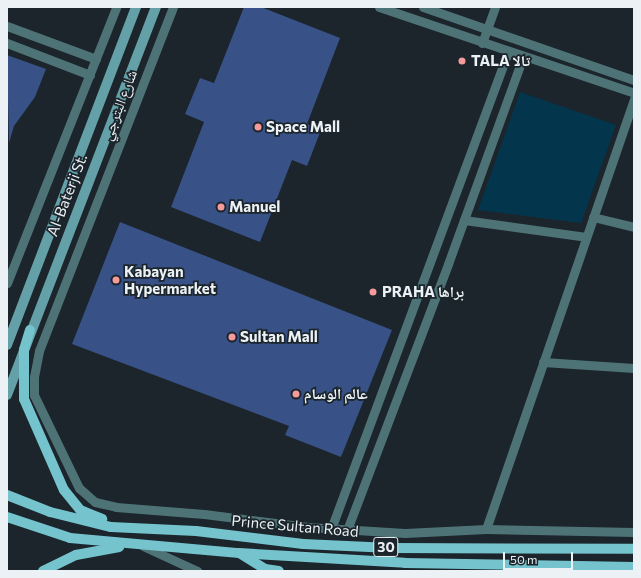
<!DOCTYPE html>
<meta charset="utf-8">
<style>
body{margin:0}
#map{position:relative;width:641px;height:578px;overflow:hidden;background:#1b252b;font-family:Commissioner,"Noto Naskh Arabic",sans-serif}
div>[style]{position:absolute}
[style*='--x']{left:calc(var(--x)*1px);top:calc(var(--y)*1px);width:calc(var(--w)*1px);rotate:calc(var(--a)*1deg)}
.green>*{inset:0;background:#03364d}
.building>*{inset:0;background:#385186}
.minor>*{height:9px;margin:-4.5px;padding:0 4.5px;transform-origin:4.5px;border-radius:4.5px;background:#4e7377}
.secondary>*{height:10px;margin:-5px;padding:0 5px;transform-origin:5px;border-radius:5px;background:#64a0a7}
.primary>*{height:10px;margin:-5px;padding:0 5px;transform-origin:5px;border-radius:5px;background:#74c3cd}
.dots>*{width:11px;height:11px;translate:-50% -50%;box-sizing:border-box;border:2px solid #1b252b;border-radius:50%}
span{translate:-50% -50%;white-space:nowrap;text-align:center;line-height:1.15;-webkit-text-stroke:3.5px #1b252b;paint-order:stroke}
.shield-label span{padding:1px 3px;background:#1b252b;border:1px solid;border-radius:3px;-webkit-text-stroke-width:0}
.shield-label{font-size:14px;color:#ebf1f5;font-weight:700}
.poi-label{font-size:15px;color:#ebf1f5;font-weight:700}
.left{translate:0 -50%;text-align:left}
.street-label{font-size:15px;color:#ebf1f5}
.frame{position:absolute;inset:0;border:8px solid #ebf1f5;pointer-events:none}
.scale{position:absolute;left:503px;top:552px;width:70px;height:18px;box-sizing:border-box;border:2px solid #ebf1f5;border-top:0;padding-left:5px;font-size:12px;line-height:14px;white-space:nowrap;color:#ebf1f5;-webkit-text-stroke:3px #1b252b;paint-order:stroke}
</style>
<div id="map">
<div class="green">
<i style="clip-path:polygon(520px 92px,616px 125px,581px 223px,478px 210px)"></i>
</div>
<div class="building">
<i style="clip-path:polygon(244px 7px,261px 7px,340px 38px,307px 124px,321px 130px,307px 166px,292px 160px,260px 242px,171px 207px,204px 122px,185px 114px,200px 78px,214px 83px)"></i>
<i style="clip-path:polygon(7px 55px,46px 69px,35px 97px,14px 126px,9px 143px)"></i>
<i style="clip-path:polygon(120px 222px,392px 330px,341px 457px,285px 435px,289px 426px,72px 344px)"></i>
</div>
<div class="minor">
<i style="--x:173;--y:7;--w:369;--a:111.3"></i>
<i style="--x:39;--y:351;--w:26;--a:101"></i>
<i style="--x:34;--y:377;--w:18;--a:90"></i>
<i style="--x:34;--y:395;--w:103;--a:64.2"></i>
<i style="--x:79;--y:488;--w:21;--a:41"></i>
<i style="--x:95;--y:502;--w:22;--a:13"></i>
<i style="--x:116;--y:507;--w:88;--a:4.5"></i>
<i style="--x:204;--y:514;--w:105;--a:7.1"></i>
<i style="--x:308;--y:527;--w:97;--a:3.5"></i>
<i style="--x:405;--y:533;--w:81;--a:-2.8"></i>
<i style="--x:486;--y:529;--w:148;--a:1.2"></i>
<i style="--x:379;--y:7;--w:269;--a:18.6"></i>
<i style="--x:423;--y:7;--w:223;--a:19.1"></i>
<i style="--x:7;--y:26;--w:95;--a:20.3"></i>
<i style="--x:7;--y:43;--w:89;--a:21.1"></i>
<i style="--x:482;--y:43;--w:38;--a:-70"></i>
<i style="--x:593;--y:217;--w:42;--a:13.7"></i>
<i style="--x:464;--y:220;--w:123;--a:7.9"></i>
<i style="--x:7;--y:283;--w:297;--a:-68.4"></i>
<i style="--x:543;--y:362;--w:91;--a:3.8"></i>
<i style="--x:331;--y:529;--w:509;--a:-69.64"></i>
<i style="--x:486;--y:529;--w:455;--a:-71"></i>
<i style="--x:347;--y:530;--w:285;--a:-69.2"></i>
<i style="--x:448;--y:264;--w:220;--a:-70.1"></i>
<i style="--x:143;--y:546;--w:60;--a:24.8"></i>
</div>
<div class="secondary">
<i style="--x:7;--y:345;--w:362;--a:-69.1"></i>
<i style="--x:7;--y:395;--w:416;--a:-69"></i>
</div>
<div class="primary">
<i style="--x:30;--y:330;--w:21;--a:107"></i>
<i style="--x:24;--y:350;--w:49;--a:90"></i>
<i style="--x:24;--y:399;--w:99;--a:66.3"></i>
<i style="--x:64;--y:490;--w:26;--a:51"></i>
<i style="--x:80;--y:510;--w:24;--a:22"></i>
<i style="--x:7;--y:495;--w:46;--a:21.6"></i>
<i style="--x:50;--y:512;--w:63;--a:13.8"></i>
<i style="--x:111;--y:527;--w:85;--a:2.7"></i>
<i style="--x:196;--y:531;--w:108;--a:6.9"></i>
<i style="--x:303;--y:544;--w:88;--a:2.6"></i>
<i style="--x:391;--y:548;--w:243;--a:0.2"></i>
<i style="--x:7;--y:517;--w:66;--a:18.4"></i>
<i style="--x:70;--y:538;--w:170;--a:5.1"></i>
<i style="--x:239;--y:553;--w:166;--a:3.4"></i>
<i style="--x:405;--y:563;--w:229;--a:1"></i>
<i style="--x:241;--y:554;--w:28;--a:32"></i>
<i style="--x:265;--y:569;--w:14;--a:8"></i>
<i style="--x:43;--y:571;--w:37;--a:-26"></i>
<i style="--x:76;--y:555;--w:44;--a:-10.5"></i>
</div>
<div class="dots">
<i style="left:462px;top:61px;background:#f59b9b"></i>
<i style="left:258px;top:127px;background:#f59b9b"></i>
<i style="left:221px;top:207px;background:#f59b9b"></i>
<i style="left:116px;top:280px;background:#f59b9b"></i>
<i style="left:373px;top:292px;background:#f59b9b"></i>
<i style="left:232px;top:337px;background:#f59b9b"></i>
<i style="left:296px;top:394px;background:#f59b9b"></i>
</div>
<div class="shield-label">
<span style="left:386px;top:547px">30</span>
</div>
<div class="poi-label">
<span class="left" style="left:471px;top:61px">TALA تالا</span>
<span class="left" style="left:266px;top:127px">Space Mall</span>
<span class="left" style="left:229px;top:207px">Manuel</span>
<span class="left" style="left:124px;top:280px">Kabayan<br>Hypermarket</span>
<span class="left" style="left:382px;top:292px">PRAHA براها</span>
<span class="left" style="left:240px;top:337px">Sultan Mall</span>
<span class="left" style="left:304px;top:394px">عالم الوسام</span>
</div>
<div class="street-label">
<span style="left:119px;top:105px;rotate:-69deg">شارع البترجي</span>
<span style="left:67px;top:195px;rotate:-69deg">Al-Baterji St.</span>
<span style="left:295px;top:526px;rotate:5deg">Prince Sultan Road</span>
</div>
<div class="frame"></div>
<div class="scale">50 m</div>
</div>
